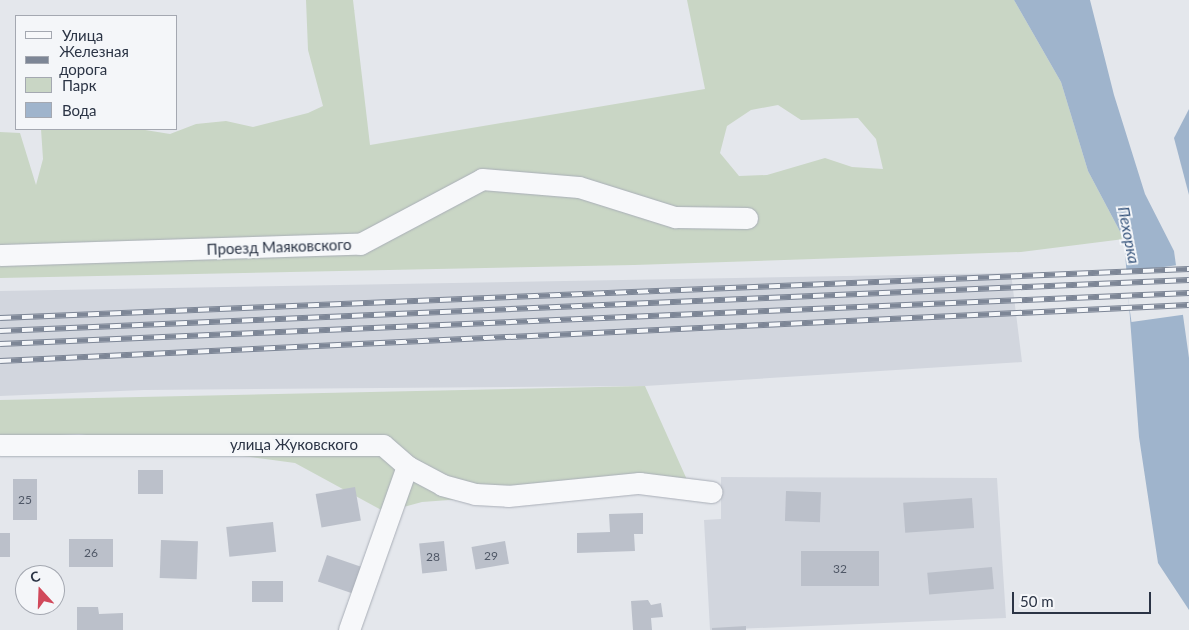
<!DOCTYPE html>
<meta charset="utf-8">
<style>
body{margin:0}
#map{position:relative;width:1189px;height:630px;overflow:hidden;background:#e4e7ec;font-family:Lato,sans-serif}
div>[style]{position:absolute}
[style*='--x']{left:calc(var(--x)*1px);top:calc(var(--y)*1px);width:calc(var(--w)*1px);rotate:calc(var(--a)*1deg)}
.built>*{inset:0;background:#d2d6de}
.green>*{inset:0;background:#c9d6c5}
.water>*{inset:0;background:#9fb4cc}
.pier>*{inset:0;background:#e4e7ec;transform-origin:0 0}
.building>*{inset:0;background:#bbc0ca;transform-origin:0 0}
.roads{filter:drop-shadow(0 0 1px #a9aeb7) drop-shadow(0 0 1px #a9aeb7)}
.minor>*{height:21px;margin:-10.5px;padding:0 10.5px;transform-origin:10.5px;border-radius:10.5px;background:#f7f8fa}
.rail>*{height:5.5px;margin-top:-2.75px;transform-origin:0;background:repeating-linear-gradient(90deg,#f4f6f9 0 11px,#7d8696 0 22px);box-sizing:border-box;border-block:1px solid #7d8696}
span{translate:-50% -50%;white-space:nowrap;text-align:center;line-height:1.15;-webkit-text-stroke:4px #f4f6f9;paint-order:stroke}
.number-label{font-size:12px;color:#4f5766}
.number-label span{-webkit-text-stroke-width:0}
.street-label{font-size:15px;color:#2b3445}
.water-label{font-size:16px;color:#34527a;font-style:italic}
.legend{position:absolute;left:15px;top:15px;width:162px;height:115px;box-sizing:border-box;background:#f4f6f9;border:1px solid #a4a8b1;margin:0;padding:6px 9px;list-style:none;font-size:15px;color:#2b3445}
.legend li{display:flex;align-items:center;gap:10px;height:25px}
.legend b{width:25px;border:1px solid #a4a8b1}
.north{position:absolute;left:15px;top:565px;width:50px;height:50px;box-sizing:border-box;background:#f4f6f9;border:1px solid #a4a8b1;border-radius:50%;rotate:340deg;font-size:14px;font-weight:700;line-height:20px;text-align:center;color:#2b3445}
.north::after{content:'';display:block;margin:auto;width:18px;height:22px;background:#d1495b;clip-path:polygon(50% 0,100% 100%,50% 72%,0 100%)}
.scale{position:absolute;left:1012px;top:592px;width:139px;height:22px;box-sizing:border-box;border:2px solid #2b3445;border-top:0;padding-left:6px;font-size:15px;line-height:18px;white-space:nowrap;color:#2b3445;-webkit-text-stroke:4px #f4f6f9;paint-order:stroke}
</style>
<div id="map">
<div class="built">
<i style="clip-path:polygon(1011px 273px,1022px 362px,645px 386px,144px 390px,0 396px,0 291px)"></i>
<i style="clip-path:polygon(721px 477px,997px 478px,1006px 618px,710px 630px,704px 520px,721px 519px)"></i>
</div>
<div class="green">
<i style="clip-path:polygon(evenodd,306px 0,353px 0,370px 145px,705px 89px,687px 0,1014px 0,1061px 82px,1088px 171px,1124px 239px,1021px 252px,634px 265px,0 278px,0 132px,20px 133px,36px 185px,43px 159px,41px 129px,139px 129px,170px 134px,196px 124px,226px 121px,253px 127px,308px 113px,323px 106px,308px 50px,306px 0,778px 105px,801px 120px,858px 118px,876px 139px,883px 169px,852px 167px,825px 158px,767px 175px,739px 176px,720px 153px,727px 126px,751px 110px,778px 105px)"></i>
<i style="clip-path:polygon(645px 386px,688px 482px,422px 502px,385px 512px,295px 463px,79px 434px,0 438px,0 400px)"></i>
</div>
<div class="water">
<i style="clip-path:polygon(1014px 0,1090px 0,1114px 95px,1145px 194px,1174px 251px,1189px 358px,1189px 610px,1158px 563px,1139px 437px,1124px 239px,1088px 171px,1061px 82px)"></i>
<i style="clip-path:polygon(1189px 109px,1189px 195px,1174px 138px)"></i>
</div>
<div class="pier">
<i style="left:1178px;top:265px;width:50px;height:54px;rotate:82deg"></i>
</div>
<div class="building">
<i style="left:138px;top:470px;width:25px;height:24px"></i>
<i style="left:13px;top:479px;width:24px;height:41px"></i>
<i style="left:355px;top:487px;width:34px;height:40px;rotate:80deg"></i>
<i style="left:786px;top:491px;width:35px;height:30px;rotate:2deg"></i>
<i style="left:972px;top:498px;width:30px;height:69px;rotate:86deg"></i>
<i style="clip-path:polygon(643px 513px,643px 534px,634px 534px,635px 551px,577px 553px,577px 533px,610px 532px,609px 514px)"></i>
<i style="left:273px;top:522px;width:30px;height:47px;rotate:84deg"></i>
<i style="left:0;top:533px;width:10px;height:24px"></i>
<i style="left:69px;top:539px;width:44px;height:28px"></i>
<i style="left:161px;top:540px;width:37px;height:38px;rotate:2deg"></i>
<i style="left:444px;top:541px;width:30px;height:25px;rotate:84deg"></i>
<i style="left:505px;top:541px;width:23px;height:34px;rotate:80deg"></i>
<i style="left:879px;top:551px;width:35px;height:78px;rotate:90deg"></i>
<i style="left:327px;top:555px;width:36px;height:28px;rotate:19deg"></i>
<i style="left:992px;top:567px;width:22px;height:65px;rotate:85deg"></i>
<i style="left:252px;top:581px;width:31px;height:21px"></i>
<i style="clip-path:polygon(648px 600px,651px 605px,661px 603px,663px 617px,651px 618px,652px 630px,633px 630px,631px 601px)"></i>
<i style="clip-path:polygon(77px 607px,98px 607px,99px 614px,123px 613px,123px 630px,77px 630px)"></i>
<i style="clip-path:polygon(746px 626px,746px 630px,712px 630px,712px 628px)"></i>
</div>
<div class="roads">
<div class="minor">
<i style="--x:0;--y:255;--w:360;--a:-1.8"></i>
<i style="--x:360;--y:244;--w:138;--a:-28"></i>
<i style="--x:482;--y:179;--w:97;--a:4.7"></i>
<i style="--x:579;--y:187;--w:101;--a:17.4"></i>
<i style="--x:675;--y:217;--w:72;--a:0.8"></i>
<i style="--x:0;--y:445;--w:383;--a:0"></i>
<i style="--x:383;--y:445;--w:32;--a:41"></i>
<i style="--x:407;--y:466;--w:174;--a:109.5"></i>
<i style="--x:407;--y:466;--w:40;--a:28"></i>
<i style="--x:442;--y:485;--w:34;--a:15"></i>
<i style="--x:475;--y:494;--w:33;--a:3"></i>
<i style="--x:508;--y:496;--w:132;--a:-5.7"></i>
<i style="--x:639;--y:483;--w:73;--a:7.1"></i>
</div>
</div>
<div class="rail">
<i style="--x:0;--y:318;--w:1190;--a:-2.36"></i>
<i style="--x:0;--y:331;--w:1190;--a:-2.46"></i>
<i style="--x:0;--y:344;--w:1190;--a:-2.46"></i>
<i style="--x:0;--y:361;--w:1190;--a:-2.7"></i>
</div>
<div class="number-label">
<span style="left:25px;top:500px">25</span>
<span style="left:91px;top:553px">26</span>
<span style="left:491px;top:556px">29</span>
<span style="left:433px;top:557px">28</span>
<span style="left:840px;top:569px">32</span>
</div>
<div class="street-label">
<span style="left:279px;top:247px;rotate:-2deg">Проезд Маяковского</span>
<span style="left:294px;top:445px">улица Жуковского</span>
</div>
<div class="water-label">
<span style="left:1129px;top:235px;rotate:79deg">Пехорка</span>
</div>
<ul class="legend">
<li><b style="height:6px;background:#f7f8fa"></b>Улица</li>
<li><b style="height:6px;background:#7d8696"></b>Железная дорога</li>
<li><b style="height:14px;background:#c9d6c5"></b>Парк</li>
<li><b style="height:14px;background:#9fb4cc"></b>Вода</li>
</ul>
<div class="north">С</div>
<div class="scale">50 m</div>
</div>
